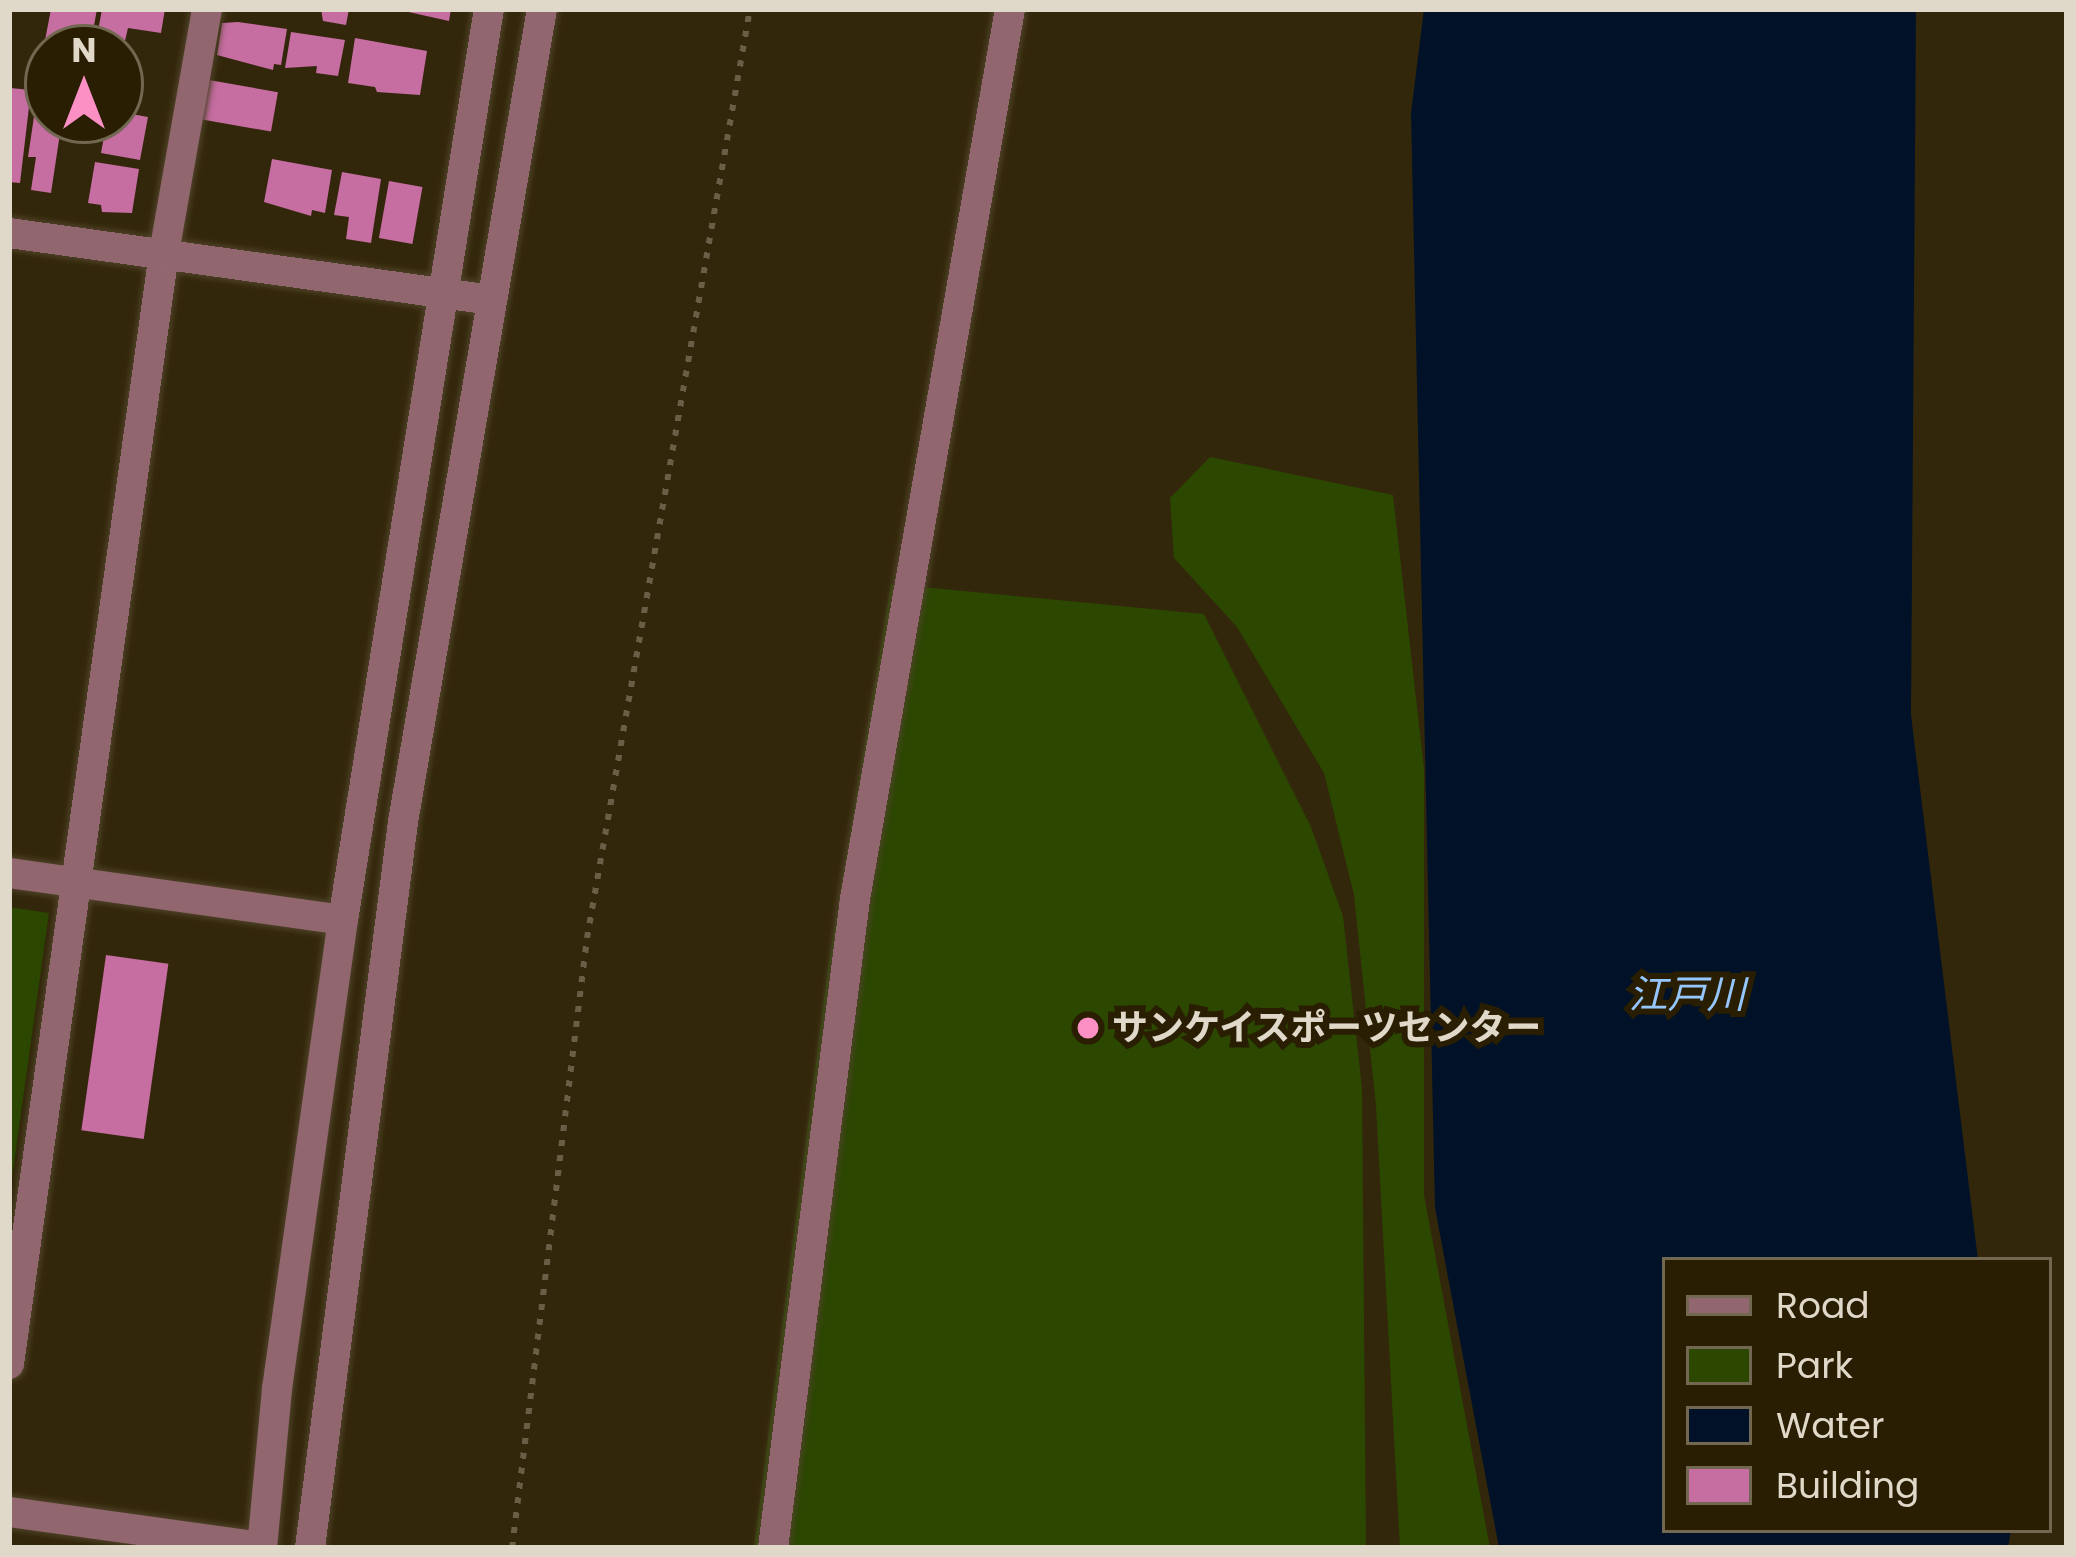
<!DOCTYPE html>
<meta charset="utf-8">
<style>
body{margin:0}
#map{position:relative;width:2076px;height:1557px;overflow:hidden;background:#33270b;font-family:Poppins,"Noto Sans JP",sans-serif}
div>[style]{position:absolute}
[style*='--x']{left:calc(var(--x)*1px);top:calc(var(--y)*1px);width:calc(var(--w)*1px);rotate:calc(var(--a)*1deg)}
.green>*{inset:0;background:#2b4700}
.water>*{inset:0;background:#011228}
.building>*{inset:0;background:#c66da2;transform-origin:0 0}
.path>*{height:6px;margin-top:-3px;transform-origin:0;background:repeating-linear-gradient(90deg,#695e46 0 6px,transparent 0 15px)}
.roads{filter:drop-shadow(0 0 3px #4f4329) drop-shadow(0 0 3px #4f4329)}
.minor>*{height:30px;margin:-15px;padding:0 15px;transform-origin:15px;border-radius:15px;background:#92666f}
.dots>*{width:33px;height:33px;translate:-50% -50%;box-sizing:border-box;border:6px solid #291d02;border-radius:50%}
span{translate:-50% -50%;white-space:nowrap;text-align:center;line-height:1.15;-webkit-text-stroke:12px #291d02;paint-order:stroke}
.poi-label{font-size:36px;color:#e0d8c8;font-weight:700}
.left{translate:0 -50%;text-align:left}
.water-label{font-size:39px;color:#95c6fe;font-style:italic}
.frame{position:absolute;inset:0;border:12px solid #e0d8c8;pointer-events:none}
.legend{position:absolute;left:1662px;top:1257px;width:390px;height:276px;box-sizing:border-box;background:#291d02;border:3px solid #726851;margin:0;padding:15px 21px;list-style:none;font-size:36px;color:#e0d8c8}
.legend li{display:flex;align-items:center;gap:24px;height:60px}
.legend b{width:60px;border:3px solid #726851}
.north{position:absolute;left:24px;top:24px;width:120px;height:120px;box-sizing:border-box;background:#291d02;border:3px solid #726851;border-radius:50%;rotate:0deg;font-size:33px;font-weight:700;line-height:48px;text-align:center;color:#e0d8c8}
.north::after{content:'';display:block;margin:auto;width:42px;height:54px;background:#fc8fc3;clip-path:polygon(50% 0,100% 100%,50% 72%,0 100%)}
</style>
<div id="map">
<div class="green">
<i style="clip-path:polygon(1210px 457px,1393px 495px,1424px 769px,1424px 1195px,1490px 1548px,1400px 1548px,1376px 1106px,1354px 895px,1324px 773px,1237px 627px,1174px 558px,1170px 498px)"></i>
<i style="clip-path:polygon(891px 584px,1204px 614px,1311px 827px,1343px 916px,1362px 1088px,1366px 1548px,754px 1548px,828px 968px)"></i>
<i style="clip-path:polygon(9px 907px,49px 913px,9px 1199px)"></i>
</div>
<div class="water">
<i style="clip-path:polygon(1424px 9px,1916px 9px,1911px 715px,1978px 1260px,1665px 1260px,1665px 1530px,2011px 1530px,2008px 1548px,1499px 1548px,1435px 1208px,1411px 113px)"></i>
</div>
<div class="building">
<i style="clip-path:polygon(51px 9px,97px 9px,90px 48px,48px 48px,48px 85px,28px 81px,33px 54px,42px 56px)"></i>
<i style="clip-path:polygon(102px 9px,165px 9px,161px 33px,128px 28px,120px 62px,120px 48px,95px 48px)"></i>
<i style="clip-path:polygon(321px 9px,349px 9px,346px 25px,323px 21px)"></i>
<i style="clip-path:polygon(395px 9px,451px 9px,449px 21px)"></i>
<i style="clip-path:polygon(238px 22px,287px 29px,281px 65px,274px 64px,273px 70px,217px 55px,222px 23px)"></i>
<i style="clip-path:polygon(291px 32px,345px 40px,338px 76px,316px 73px,317px 66px,285px 68px)"></i>
<i style="clip-path:polygon(355px 38px,427px 51px,420px 95px,377px 92px,375px 87px,348px 83px)"></i>
<i style="left:209px;top:80px;width:70px;height:40px;rotate:10deg"></i>
<i style="clip-path:polygon(10px 88px,31px 90px,20px 183px,9px 182px)"></i>
<i style="clip-path:polygon(36px 103px,48px 105px,48px 120px,62px 120px,51px 193px,31px 190px,36px 157px,28px 157px)"></i>
<i style="clip-path:polygon(120px 112px,148px 117px,140px 160px,101px 153px,107px 120px,120px 120px)"></i>
<i style="clip-path:polygon(272px 159px,332px 170px,325px 213px,312px 210px,311px 216px,264px 202px)"></i>
<i style="clip-path:polygon(95px 162px,139px 169px,132px 213px,102px 212px,101px 205px,88px 203px)"></i>
<i style="clip-path:polygon(342px 172px,381px 179px,371px 243px,346px 239px,349px 217px,334px 215px)"></i>
<i style="left:389px;top:181px;width:34px;height:58px;rotate:10deg"></i>
<i style="left:106px;top:955px;width:63px;height:177px;rotate:8deg"></i>
</div>
<div class="path">
<i style="--x:512;--y:1548;--w:615;--a:-82.99"></i>
<i style="--x:587;--y:938;--w:943;--a:-80.05"></i>
</div>
<div class="roads">
<div class="minor">
<i style="--x:9;--y:233;--w:486;--a:7.9"></i>
<i style="--x:9;--y:873;--w:337;--a:8"></i>
<i style="--x:9;--y:1364;--w:1122;--a:-82.06"></i>
<i style="--x:164;--y:253;--w:248;--a:-80"></i>
<i style="--x:9;--y:1512;--w:255;--a:7.9"></i>
<i style="--x:262;--y:1548;--w:160;--a:-84.6"></i>
<i style="--x:277;--y:1389;--w:474;--a:-82"></i>
<i style="--x:343;--y:920;--w:923;--a:-80.9"></i>
<i style="--x:310;--y:1548;--w:732;--a:-82.7"></i>
<i style="--x:403;--y:822;--w:825;--a:-80.3"></i>
<i style="--x:773;--y:1548;--w:654;--a:-82.8"></i>
<i style="--x:855;--y:899;--w:903;--a:-80.12"></i>
</div>
</div>
<div class="dots">
<i style="left:1088px;top:1028px;background:#fc8fc3"></i>
</div>
<div class="poi-label">
<span class="left" style="left:1112px;top:1028px">サンケイスポーツセンター</span>
</div>
<div class="water-label">
<span style="left:1687px;top:995px">江戸川</span>
</div>
<div class="frame"></div>
<ul class="legend">
<li><b style="height:15px;background:#92666f"></b>Road</li>
<li><b style="height:33px;background:#2b4700"></b>Park</li>
<li><b style="height:33px;background:#011228"></b>Water</li>
<li><b style="height:33px;background:#c66da2"></b>Building</li>
</ul>
<div class="north">N</div>
</div>
